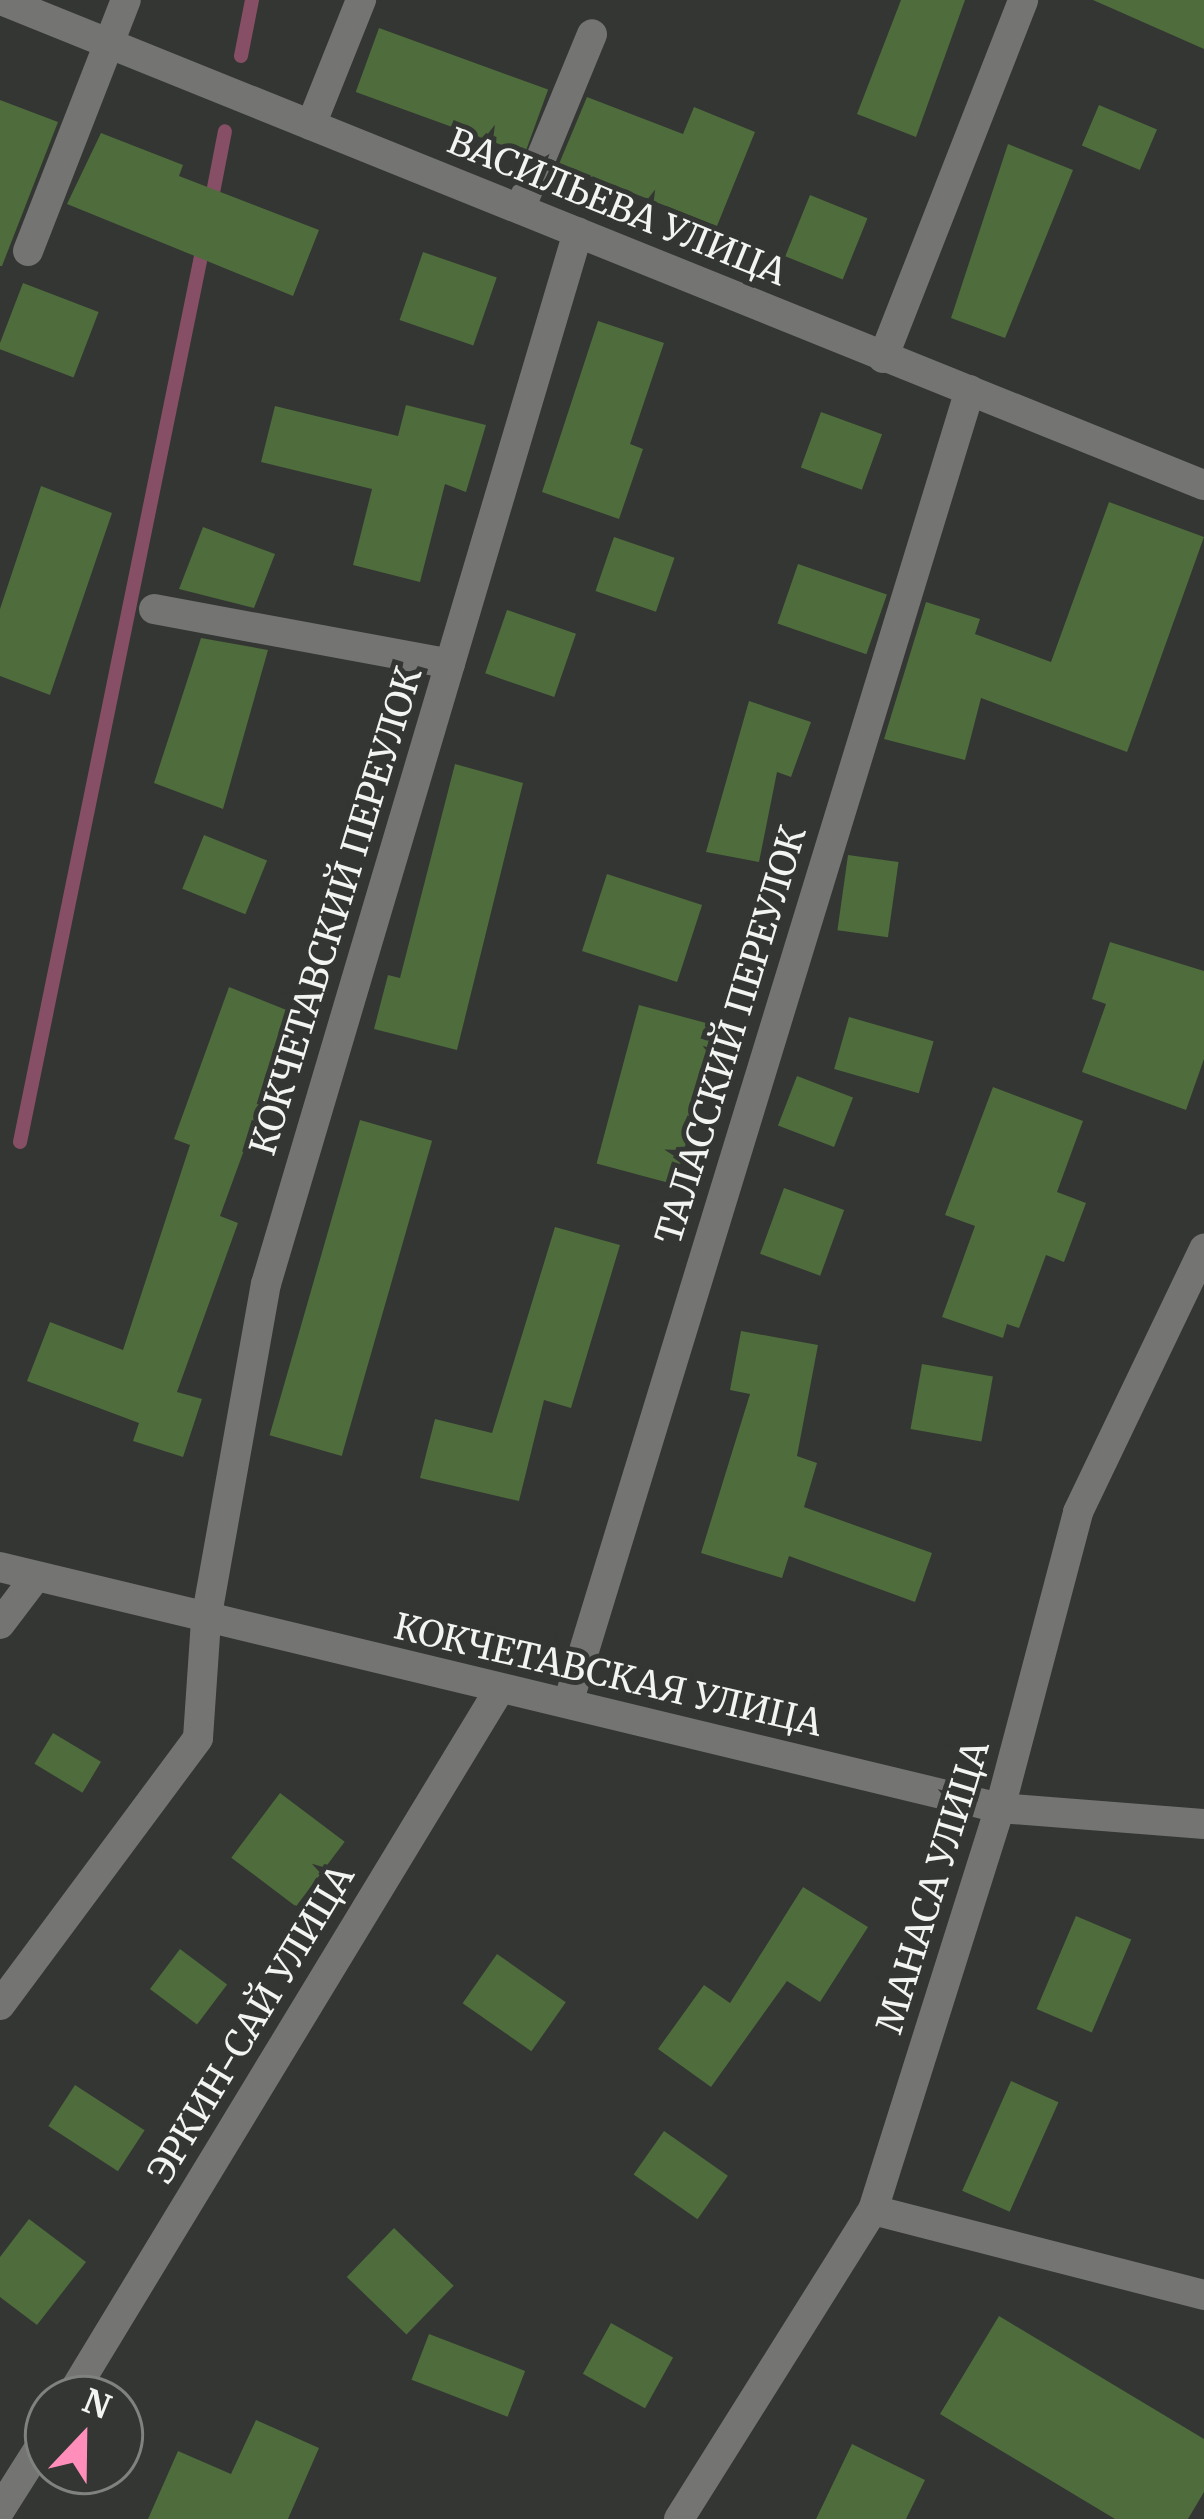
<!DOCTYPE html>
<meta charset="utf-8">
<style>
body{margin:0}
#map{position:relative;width:1204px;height:2519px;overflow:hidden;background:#333632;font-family:Merriweather,serif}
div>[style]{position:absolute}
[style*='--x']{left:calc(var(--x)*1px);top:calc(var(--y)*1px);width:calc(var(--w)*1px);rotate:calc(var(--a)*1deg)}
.stream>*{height:14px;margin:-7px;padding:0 7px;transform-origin:7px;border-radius:7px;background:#874f65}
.building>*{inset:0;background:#4e6c3c;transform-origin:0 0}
.minor>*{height:30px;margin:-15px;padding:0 15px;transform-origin:15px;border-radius:15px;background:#747573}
span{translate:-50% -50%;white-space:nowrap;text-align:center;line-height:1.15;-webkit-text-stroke:10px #333632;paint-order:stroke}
.street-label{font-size:36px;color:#f2f4f1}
.north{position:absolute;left:24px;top:2375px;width:120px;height:120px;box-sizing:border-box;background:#333632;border:3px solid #7f827e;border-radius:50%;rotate:22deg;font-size:33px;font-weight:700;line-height:48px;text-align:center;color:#f2f4f1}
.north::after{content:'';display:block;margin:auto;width:42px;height:54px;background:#ff8eba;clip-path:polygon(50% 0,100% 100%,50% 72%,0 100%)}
</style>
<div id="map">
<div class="stream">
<i style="--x:241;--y:56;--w:57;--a:-78.9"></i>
<i style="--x:211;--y:203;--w:73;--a:-79"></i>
<i style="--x:20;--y:1142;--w:919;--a:-78.45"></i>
</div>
<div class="building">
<i style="clip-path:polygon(901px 0,965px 0,916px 137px,857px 114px)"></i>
<i style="clip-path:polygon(1093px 0,1204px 0,1204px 49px)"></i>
<i style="left:379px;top:28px;width:180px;height:68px;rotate:20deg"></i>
<i style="clip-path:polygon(587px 97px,683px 134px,694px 107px,755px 132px,717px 226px,559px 164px)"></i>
<i style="clip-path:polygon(0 100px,58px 122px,2px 266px,0 266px)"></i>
<i style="left:1099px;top:105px;width:63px;height:44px;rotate:23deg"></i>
<i style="clip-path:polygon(101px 133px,183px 165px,179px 176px,319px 230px,293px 296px,67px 204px)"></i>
<i style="clip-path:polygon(1008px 144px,1073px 170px,1005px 338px,951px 318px)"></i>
<i style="left:810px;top:195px;width:62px;height:66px;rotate:22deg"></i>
<i style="left:423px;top:252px;width:78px;height:72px;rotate:19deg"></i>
<i style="left:23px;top:283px;width:81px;height:70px;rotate:21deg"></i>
<i style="clip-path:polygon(598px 321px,664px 343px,630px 444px,643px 449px,619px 519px,542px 492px)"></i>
<i style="clip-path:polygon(406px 405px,486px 425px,466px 492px,445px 484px,420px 582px,353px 565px,372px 489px,261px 462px,275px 406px,398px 436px)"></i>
<i style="left:821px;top:412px;width:65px;height:59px;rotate:20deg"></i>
<i style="clip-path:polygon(41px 486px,112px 513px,50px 695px,0 676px,0 609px)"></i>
<i style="clip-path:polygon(1109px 502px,1204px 537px,1127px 752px,981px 698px,965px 760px,884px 739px,926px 602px,980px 619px,975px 634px,1051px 662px)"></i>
<i style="clip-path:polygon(203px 527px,275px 554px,254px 608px,179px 589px)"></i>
<i style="left:614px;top:537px;width:64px;height:57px;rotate:19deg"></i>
<i style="left:798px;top:564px;width:94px;height:63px;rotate:19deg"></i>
<i style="left:507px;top:610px;width:73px;height:67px;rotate:19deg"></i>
<i style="clip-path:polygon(201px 638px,268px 650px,223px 809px,154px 783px)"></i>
<i style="clip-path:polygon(749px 701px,811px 722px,791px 777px,777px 772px,759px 862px,706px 852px)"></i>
<i style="clip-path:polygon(455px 764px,523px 783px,457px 1050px,374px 1029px,388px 975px,400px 978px)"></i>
<i style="left:204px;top:835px;width:68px;height:58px;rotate:22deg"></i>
<i style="left:848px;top:855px;width:51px;height:76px;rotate:8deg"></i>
<i style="left:607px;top:874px;width:100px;height:81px;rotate:18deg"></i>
<i style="clip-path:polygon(1110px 942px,1204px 971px,1204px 1059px,1186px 1110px,1082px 1072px,1106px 1004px,1092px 999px)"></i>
<i style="clip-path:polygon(229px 987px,294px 1013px,220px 1216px,238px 1223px,177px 1392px,202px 1399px,183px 1457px,133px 1441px,139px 1423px,27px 1381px,50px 1322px,123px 1350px,190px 1145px,174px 1139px)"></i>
<i style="left:639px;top:1005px;width:81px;height:164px;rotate:15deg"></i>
<i style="left:849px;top:1017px;width:88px;height:54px;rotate:16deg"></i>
<i style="left:797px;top:1076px;width:60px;height:53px;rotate:21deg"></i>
<i style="clip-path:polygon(993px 1087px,1083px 1121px,1057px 1192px,1086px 1203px,1064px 1262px,1046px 1255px,1019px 1328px,1007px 1324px,1003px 1338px,942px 1317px,975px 1226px,945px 1215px)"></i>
<i style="left:360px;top:1120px;width:75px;height:328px;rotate:16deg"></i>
<i style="left:784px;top:1188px;width:64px;height:70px;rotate:20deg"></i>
<i style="clip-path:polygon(555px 1227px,620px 1245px,571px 1408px,544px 1400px,519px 1501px,420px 1478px,435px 1419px,492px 1433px)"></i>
<i style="clip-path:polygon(741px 1331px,818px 1345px,797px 1456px,817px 1463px,804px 1507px,932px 1553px,915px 1602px,789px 1556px,782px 1578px,701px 1553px,750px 1394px,730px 1390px)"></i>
<i style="left:922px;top:1364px;width:72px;height:66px;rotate:10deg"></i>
<i style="left:53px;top:1733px;width:56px;height:36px;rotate:31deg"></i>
<i style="left:280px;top:1793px;width:81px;height:81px;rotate:37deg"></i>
<i style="clip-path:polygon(803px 1887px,868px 1927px,820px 2002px,787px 1981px,711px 2087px,658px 2049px,704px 1985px,730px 2003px)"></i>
<i style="left:1076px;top:1916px;width:60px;height:101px;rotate:23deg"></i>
<i style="left:180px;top:1949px;width:59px;height:50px;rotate:37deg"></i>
<i style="left:497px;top:1954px;width:84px;height:60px;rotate:35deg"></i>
<i style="left:1011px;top:2081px;width:52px;height:120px;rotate:24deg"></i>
<i style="left:75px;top:2085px;width:83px;height:49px;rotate:33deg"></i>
<i style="left:664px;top:2131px;width:78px;height:53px;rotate:35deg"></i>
<i style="clip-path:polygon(29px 2219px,86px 2262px,37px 2325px,0 2297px,0 2257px)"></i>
<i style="left:394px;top:2228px;width:83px;height:68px;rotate:44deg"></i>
<i style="clip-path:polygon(999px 2316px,1204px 2439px,1204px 2492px,1188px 2519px,1115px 2519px,940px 2414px)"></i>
<i style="left:611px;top:2323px;width:71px;height:58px;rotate:29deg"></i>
<i style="left:429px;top:2334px;width:103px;height:49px;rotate:21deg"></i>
<i style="clip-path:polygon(256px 2420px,319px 2448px,288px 2519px,148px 2519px,178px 2451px,231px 2474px)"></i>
<i style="clip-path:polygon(852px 2444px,925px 2480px,906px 2519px,816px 2519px)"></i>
</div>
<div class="minor">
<i style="--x:1;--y:0;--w:1297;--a:21.96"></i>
<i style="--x:311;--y:125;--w:135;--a:-68.2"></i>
<i style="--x:520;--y:209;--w:189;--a:-67.6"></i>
<i style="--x:28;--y:251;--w:269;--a:-68.7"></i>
<i style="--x:883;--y:358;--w:384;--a:-68.6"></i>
<i style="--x:154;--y:609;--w:301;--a:10.5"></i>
<i style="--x:0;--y:1567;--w:1029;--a:13.55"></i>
<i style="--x:1000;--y:1808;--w:205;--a:4.5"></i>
<i style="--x:0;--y:1624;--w:56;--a:-52.9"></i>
<i style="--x:568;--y:1703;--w:1373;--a:-72.98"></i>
<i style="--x:0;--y:2005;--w:332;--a:-53.4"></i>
<i style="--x:198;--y:1738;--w:118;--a:-86.1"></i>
<i style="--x:206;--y:1620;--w:341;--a:-79.9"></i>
<i style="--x:266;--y:1284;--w:1097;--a:-73.48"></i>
<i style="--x:873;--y:2210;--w:342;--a:14.4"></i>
<i style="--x:69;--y:2399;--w:829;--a:-58.76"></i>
<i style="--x:0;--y:2510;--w:90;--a:-57.7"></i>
<i style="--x:679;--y:2519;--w:365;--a:-57.9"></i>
<i style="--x:873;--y:2210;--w:422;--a:-72.5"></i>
<i style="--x:1000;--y:1808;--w:306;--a:-75.2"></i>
<i style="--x:1078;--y:1512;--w:292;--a:-64.4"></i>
</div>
<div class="street-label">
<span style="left:617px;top:207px;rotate:22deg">ВАСИЛЬЕВА УЛИЦА</span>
<span style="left:336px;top:911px;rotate:-73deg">КОКЧЕТАВСКИЙ ПЕРЕУЛОК</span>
<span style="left:731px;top:1035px;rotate:-73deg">ТАЛАССКИЙ ПЕРЕУЛОК</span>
<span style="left:608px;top:1675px;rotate:13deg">КОКЧЕТАВСКАЯ УЛИЦА</span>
<span style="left:933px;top:1887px;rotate:-73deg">МАНАСА УЛИЦА</span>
<span style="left:251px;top:2024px;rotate:-59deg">ЭРКИН-САЙ УЛИЦА</span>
</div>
<div class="north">N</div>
</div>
